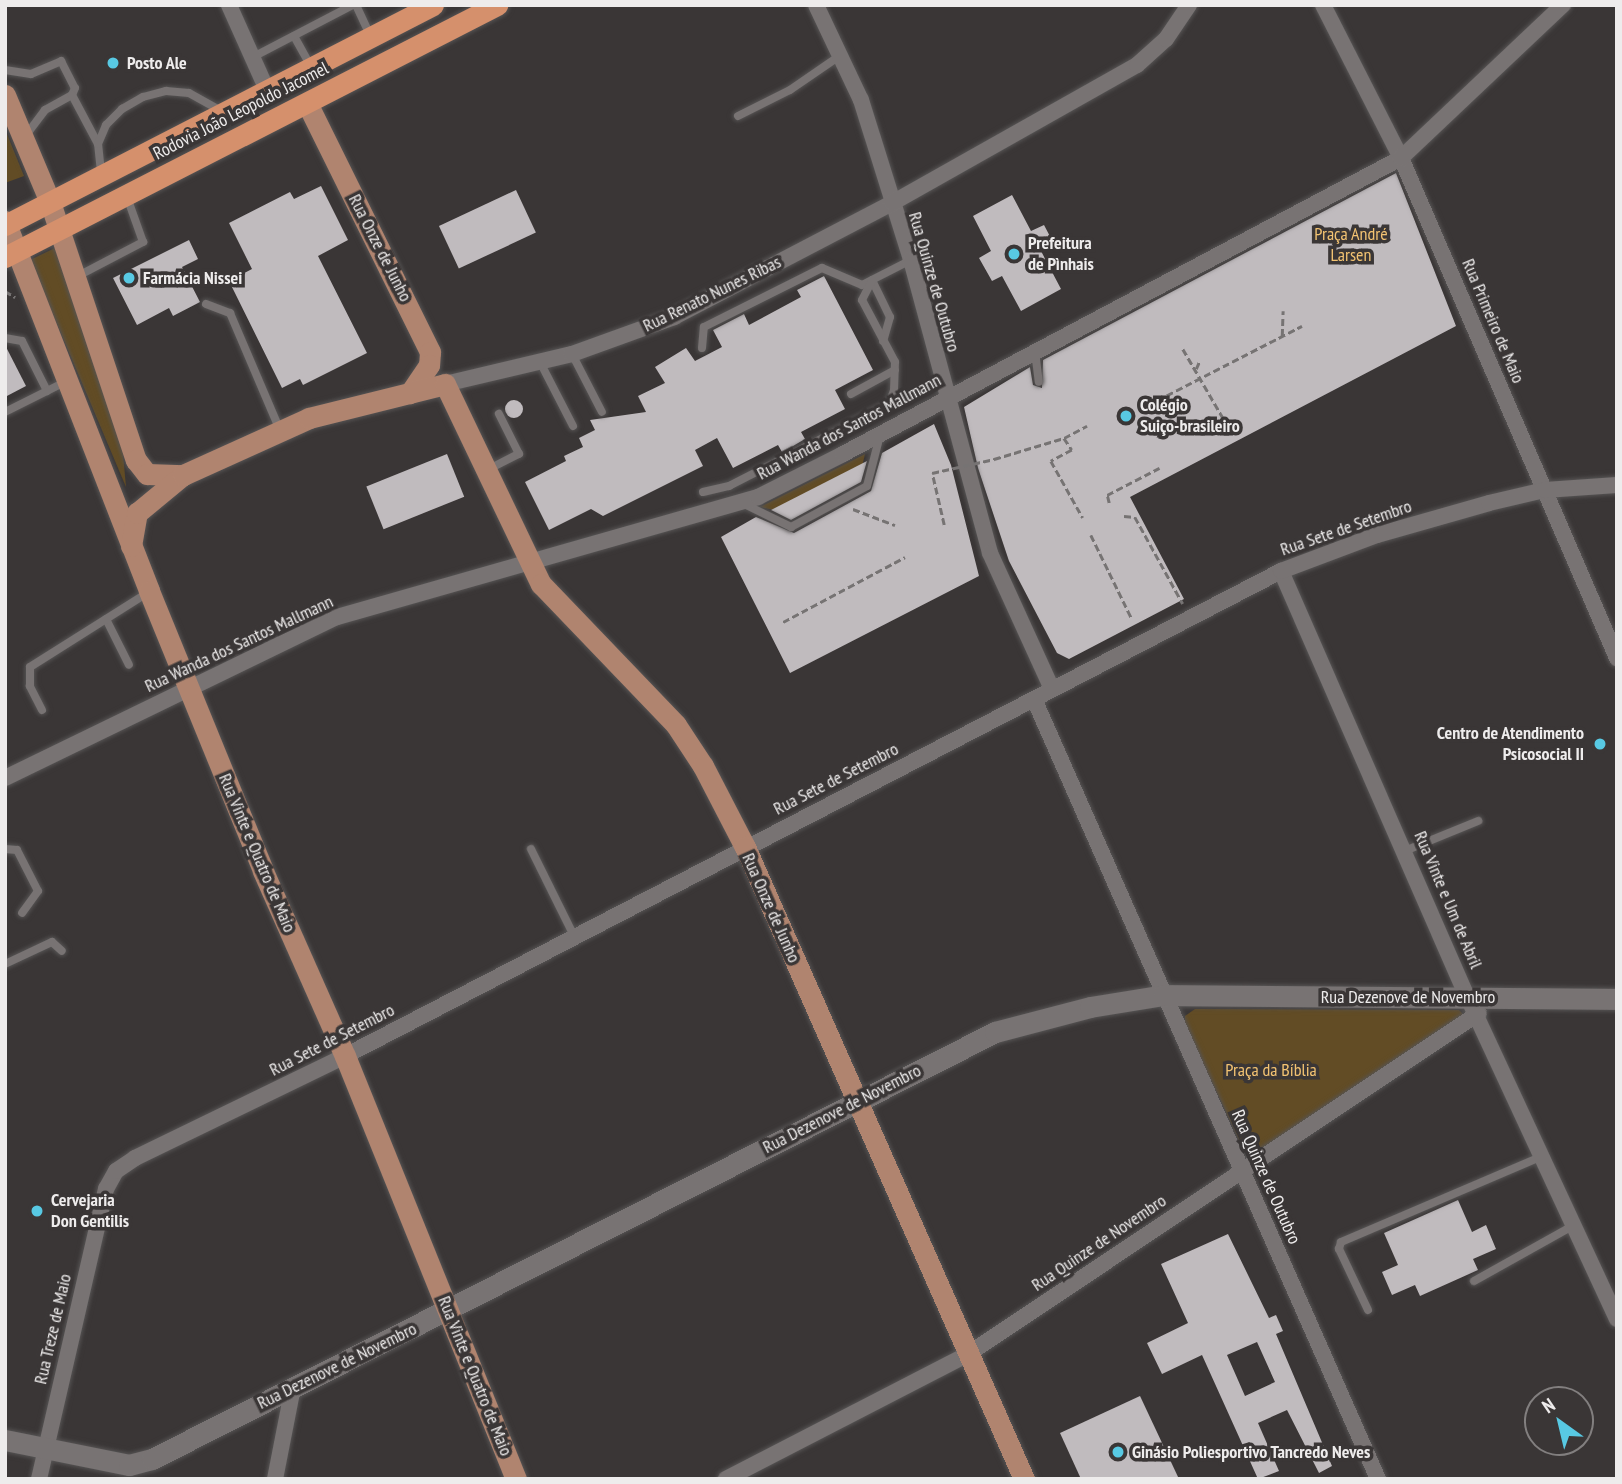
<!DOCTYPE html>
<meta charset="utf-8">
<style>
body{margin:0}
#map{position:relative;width:1622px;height:1484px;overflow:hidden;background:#3a3636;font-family:"PT Sans Narrow",sans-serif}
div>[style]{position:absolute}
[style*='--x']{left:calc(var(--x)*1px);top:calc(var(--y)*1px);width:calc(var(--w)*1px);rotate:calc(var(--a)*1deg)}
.green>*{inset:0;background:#624c25}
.building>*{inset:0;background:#c0bbbe;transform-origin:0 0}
.round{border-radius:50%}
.path>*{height:2.5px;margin-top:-1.25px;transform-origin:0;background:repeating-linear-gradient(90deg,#767373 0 7px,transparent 0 10.5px)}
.roads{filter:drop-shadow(0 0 2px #565454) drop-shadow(0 0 2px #565454)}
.lane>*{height:8px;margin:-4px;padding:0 4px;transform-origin:4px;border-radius:4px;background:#787373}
.street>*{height:16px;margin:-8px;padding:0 8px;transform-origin:8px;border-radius:8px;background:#787373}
.secondary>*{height:21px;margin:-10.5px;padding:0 10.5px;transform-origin:10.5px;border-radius:10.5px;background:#787373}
.primary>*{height:21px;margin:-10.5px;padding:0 10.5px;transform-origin:10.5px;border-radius:10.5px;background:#b0846f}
.highway>*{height:21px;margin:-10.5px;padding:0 10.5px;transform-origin:10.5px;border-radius:10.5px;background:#d5906c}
.path-bridge>*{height:2.5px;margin-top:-1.25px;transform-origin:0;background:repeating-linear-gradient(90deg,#767373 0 7px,transparent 0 10.5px)}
.dots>*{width:19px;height:19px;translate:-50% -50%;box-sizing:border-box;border:4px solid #3a3636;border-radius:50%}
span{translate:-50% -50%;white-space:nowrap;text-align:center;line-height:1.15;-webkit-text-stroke:7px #3a3636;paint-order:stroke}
.poi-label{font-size:18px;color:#eeecec;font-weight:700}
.left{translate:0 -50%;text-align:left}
.right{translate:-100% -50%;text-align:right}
.street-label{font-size:18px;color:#eeecec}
.park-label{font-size:18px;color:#f3c372}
.frame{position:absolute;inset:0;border:7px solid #eeecec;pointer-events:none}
.north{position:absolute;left:1524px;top:1386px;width:70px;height:70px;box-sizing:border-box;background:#3a3636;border:2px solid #827f7f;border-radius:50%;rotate:326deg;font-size:19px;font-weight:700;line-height:28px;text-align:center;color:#eeecec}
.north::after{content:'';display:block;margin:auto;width:24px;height:32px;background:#58c9e3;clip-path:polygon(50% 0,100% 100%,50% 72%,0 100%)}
</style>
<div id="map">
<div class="green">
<i style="clip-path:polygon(5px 129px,24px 176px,5px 183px)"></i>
<i style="clip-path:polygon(57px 247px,121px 431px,126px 487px,30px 260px)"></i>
<i style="clip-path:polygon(865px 454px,860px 475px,788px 513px,760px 507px)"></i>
<i style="clip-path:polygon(1195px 1009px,1459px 1010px,1464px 1015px,1255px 1155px,1242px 1146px,1185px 1025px,1185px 1016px)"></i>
</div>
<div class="building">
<i style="clip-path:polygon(1396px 173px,1456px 326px,1130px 497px,1184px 599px,1069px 659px,1057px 653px,1009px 561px,978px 468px,964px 407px,1030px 367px,1033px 385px,1042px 388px,1043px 360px)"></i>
<i style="clip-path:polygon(321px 186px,348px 240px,318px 256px,367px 353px,303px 385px,300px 379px,282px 388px,229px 281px,252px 269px,229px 223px,290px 192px,294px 199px)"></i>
<i style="left:516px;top:190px;width:47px;height:85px;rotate:65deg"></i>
<i style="clip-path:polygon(1012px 195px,1031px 231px,1044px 225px,1054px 244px,1041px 251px,1061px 289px,1021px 311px,1002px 276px,992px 281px,979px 258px,991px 251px,973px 216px)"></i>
<i style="clip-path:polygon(189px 240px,198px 259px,182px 267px,200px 302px,173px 316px,169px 308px,137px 325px,113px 278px)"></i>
<i style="clip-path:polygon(824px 276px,873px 370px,835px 390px,845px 409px,801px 432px,805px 439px,788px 449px,782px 452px,778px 445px,733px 468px,717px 438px,695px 450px,703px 466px,603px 516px,591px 509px,549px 530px,525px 482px,566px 461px,564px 456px,583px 447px,579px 438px,595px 430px,590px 420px,646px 412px,638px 396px,665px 383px,655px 367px,686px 348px,695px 361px,722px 347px,713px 330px,744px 314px,749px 325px,801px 297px,797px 290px)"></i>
<i style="clip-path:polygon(5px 345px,26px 386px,5px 397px)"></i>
<i class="round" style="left:505px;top:400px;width:18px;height:18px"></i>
<i style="clip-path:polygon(934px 424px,951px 465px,979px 576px,790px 673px,721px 537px,756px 517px,794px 533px,871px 491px,882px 453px)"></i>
<i style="left:447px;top:454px;width:46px;height:87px;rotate:68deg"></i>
<i style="clip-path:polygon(867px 461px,861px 482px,791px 520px,771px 510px)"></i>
<i style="clip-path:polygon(1458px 1200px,1472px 1232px,1486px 1225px,1496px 1249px,1473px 1259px,1478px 1270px,1420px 1296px,1415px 1285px,1392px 1295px,1382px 1272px,1398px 1265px,1384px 1233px)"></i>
<i style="clip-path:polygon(evenodd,1228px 1234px,1269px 1318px,1276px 1315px,1283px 1331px,1276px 1334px,1332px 1466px,1319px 1473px,1287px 1410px,1258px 1423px,1279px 1471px,1258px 1479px,1202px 1355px,1162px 1374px,1147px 1343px,1188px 1323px,1161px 1264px,1228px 1234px,1257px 1342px,1275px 1382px,1245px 1396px,1227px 1355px,1257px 1342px)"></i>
<i style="clip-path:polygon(1140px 1396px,1179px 1479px,1081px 1479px,1060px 1433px)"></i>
</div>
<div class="path">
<i style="--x:5;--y:291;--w:12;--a:31"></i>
<i style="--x:1282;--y:336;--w:25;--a:-88"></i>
<i style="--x:1183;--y:349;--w:86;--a:59.8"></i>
<i style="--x:1226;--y:423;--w:9;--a:90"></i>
<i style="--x:1196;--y:369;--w:10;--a:-66"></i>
<i style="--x:1148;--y:405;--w:173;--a:-27.2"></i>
<i style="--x:1064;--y:438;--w:26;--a:-28"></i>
<i style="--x:994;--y:459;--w:73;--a:-16.7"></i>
<i style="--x:1064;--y:438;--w:14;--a:56"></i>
<i style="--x:1072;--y:450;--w:24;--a:152"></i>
<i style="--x:1051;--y:461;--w:65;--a:60.7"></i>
<i style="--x:1109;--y:503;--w:8;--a:-104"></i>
<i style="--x:1107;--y:495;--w:59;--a:-27.4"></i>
<i style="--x:853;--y:509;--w:45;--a:20.9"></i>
<i style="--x:1124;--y:516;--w:11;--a:5"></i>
<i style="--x:1135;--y:517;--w:99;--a:61.1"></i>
<i style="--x:1091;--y:535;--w:93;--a:64"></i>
<i style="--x:783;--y:622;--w:138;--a:-28"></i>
</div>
<div class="roads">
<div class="lane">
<i style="--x:356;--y:5;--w:35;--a:65"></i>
<i style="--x:294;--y:36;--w:35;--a:61"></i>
<i style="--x:253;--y:57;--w:113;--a:-27.5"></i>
<i style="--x:5;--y:70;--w:26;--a:9"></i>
<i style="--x:31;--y:74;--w:33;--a:-23"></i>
<i style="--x:61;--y:61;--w:30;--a:63"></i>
<i style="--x:75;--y:88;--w:8;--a:113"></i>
<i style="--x:72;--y:95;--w:31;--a:151"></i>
<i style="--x:45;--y:110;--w:34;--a:127"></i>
<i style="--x:72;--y:95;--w:55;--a:62"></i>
<i style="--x:738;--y:116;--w:58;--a:-26.6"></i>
<i style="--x:790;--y:90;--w:62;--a:-34.5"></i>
<i style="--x:101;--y:172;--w:28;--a:-96"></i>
<i style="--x:98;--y:144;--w:21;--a:-67"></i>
<i style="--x:106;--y:125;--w:23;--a:-45"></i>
<i style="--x:122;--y:109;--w:24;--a:-30"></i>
<i style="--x:143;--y:97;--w:24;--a:-15"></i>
<i style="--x:166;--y:91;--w:23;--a:5"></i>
<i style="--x:189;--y:93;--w:38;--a:29"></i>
<i style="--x:76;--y:277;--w:76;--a:-27.6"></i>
<i style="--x:143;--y:242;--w:48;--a:-109.6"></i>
<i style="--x:872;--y:280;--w:41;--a:64.1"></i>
<i style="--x:890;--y:317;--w:25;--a:106"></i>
<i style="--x:206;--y:304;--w:26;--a:21"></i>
<i style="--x:230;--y:313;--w:127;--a:66.9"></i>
<i style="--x:5;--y:338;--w:17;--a:10"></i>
<i style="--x:22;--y:341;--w:56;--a:63.4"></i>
<i style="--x:702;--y:348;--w:21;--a:-85"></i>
<i style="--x:704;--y:327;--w:132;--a:-26.6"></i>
<i style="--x:822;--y:268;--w:43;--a:23"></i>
<i style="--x:862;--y:285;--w:55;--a:-27"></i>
<i style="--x:1035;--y:351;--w:31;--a:83"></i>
<i style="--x:572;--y:354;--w:65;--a:62.7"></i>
<i style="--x:540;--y:362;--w:72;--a:62.7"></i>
<i style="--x:851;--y:394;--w:50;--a:-28.6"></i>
<i style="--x:5;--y:412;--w:67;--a:-26.6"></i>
<i style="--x:487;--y:470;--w:36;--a:-27"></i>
<i style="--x:519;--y:454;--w:45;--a:-116.6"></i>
<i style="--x:703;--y:492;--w:27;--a:-13"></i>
<i style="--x:729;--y:486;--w:180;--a:-27.1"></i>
<i style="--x:889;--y:404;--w:15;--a:-70"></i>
<i style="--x:894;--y:390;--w:28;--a:-88"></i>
<i style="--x:895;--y:362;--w:70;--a:-118"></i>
<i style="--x:862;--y:300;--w:22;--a:-63"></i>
<i style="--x:742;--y:503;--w:55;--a:26.1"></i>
<i style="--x:791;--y:527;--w:86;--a:-28.3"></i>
<i style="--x:867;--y:486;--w:53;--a:-75.7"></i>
<i style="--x:106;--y:619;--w:51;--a:63.4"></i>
<i style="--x:42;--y:710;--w:27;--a:-117"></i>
<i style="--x:30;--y:686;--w:19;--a:-90"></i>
<i style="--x:30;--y:667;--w:138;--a:-32.3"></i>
<i style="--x:5;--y:849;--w:12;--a:5"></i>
<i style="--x:17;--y:850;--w:46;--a:62.9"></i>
<i style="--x:38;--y:891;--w:27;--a:126"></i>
<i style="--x:531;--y:849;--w:97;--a:63.7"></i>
<i style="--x:1407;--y:850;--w:77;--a:-22.2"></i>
<i style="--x:5;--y:964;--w:52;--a:-25.1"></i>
<i style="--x:52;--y:942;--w:13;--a:42"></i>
<i style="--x:1474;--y:1281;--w:115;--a:-29.2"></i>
<i style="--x:1368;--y:1310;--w:68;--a:-115.4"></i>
<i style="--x:1339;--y:1249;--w:7;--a:-74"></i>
<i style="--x:1341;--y:1242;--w:220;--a:-23.1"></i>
</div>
<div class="street">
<i style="--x:229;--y:5;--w:93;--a:65.9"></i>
<i style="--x:816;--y:5;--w:105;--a:64.7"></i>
<i style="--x:861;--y:100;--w:168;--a:72.6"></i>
<i style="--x:911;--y:260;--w:303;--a:74.9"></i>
<i style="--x:990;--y:553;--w:149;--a:65.5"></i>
<i style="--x:1323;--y:5;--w:172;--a:63"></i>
<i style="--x:1401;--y:158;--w:545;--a:66.64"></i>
<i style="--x:445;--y:384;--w:130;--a:-13.3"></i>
<i style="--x:572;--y:354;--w:109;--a:-19.9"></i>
<i style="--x:674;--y:317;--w:246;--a:-27.6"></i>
<i style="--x:892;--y:203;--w:281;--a:-29.4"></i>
<i style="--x:1137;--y:65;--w:39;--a:-42"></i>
<i style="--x:1166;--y:39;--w:41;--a:-55.9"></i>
<i style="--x:1281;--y:571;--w:464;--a:66.4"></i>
<i style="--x:1467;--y:996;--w:356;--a:65.1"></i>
<i style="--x:1034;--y:699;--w:852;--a:66.2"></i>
<i style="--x:5;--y:778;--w:369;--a:-25.9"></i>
<i style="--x:337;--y:617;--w:438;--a:-15.9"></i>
<i style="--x:758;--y:497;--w:95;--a:-26.8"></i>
<i style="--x:843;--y:454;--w:632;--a:-27.94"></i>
<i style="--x:1401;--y:158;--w:223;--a:-43.4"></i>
<i style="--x:39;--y:1479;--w:298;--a:-77"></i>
<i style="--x:106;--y:1189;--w:21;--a:-61"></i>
<i style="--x:116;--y:1171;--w:23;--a:-34"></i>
<i style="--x:135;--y:1158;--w:233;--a:-25.9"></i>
<i style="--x:345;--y:1056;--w:1054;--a:-27.39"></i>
<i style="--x:1281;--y:571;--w:103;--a:-20.6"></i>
<i style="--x:1377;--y:535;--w:116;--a:-15.9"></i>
<i style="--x:1489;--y:503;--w:57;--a:-13.1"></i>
<i style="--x:1545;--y:490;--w:72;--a:-4"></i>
<i style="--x:275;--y:1479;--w:94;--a:-78.9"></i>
<i style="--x:726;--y:1479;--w:272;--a:-27.3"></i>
<i style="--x:968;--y:1354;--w:614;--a:-33.72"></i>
</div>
<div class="secondary">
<i style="--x:5;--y:1440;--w:126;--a:11.4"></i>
<i style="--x:129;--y:1465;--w:24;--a:-15"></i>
<i style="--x:152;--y:1459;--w:945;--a:-26.86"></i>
<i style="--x:995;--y:1032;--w:98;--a:-14.7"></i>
<i style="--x:1090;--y:1007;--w:75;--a:-9.2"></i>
<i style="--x:1164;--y:995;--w:453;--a:0.5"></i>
</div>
<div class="primary">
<i style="--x:5;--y:95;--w:116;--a:67.2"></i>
<i style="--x:50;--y:202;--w:272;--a:71.6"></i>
<i style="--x:136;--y:460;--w:18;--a:52"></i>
<i style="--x:147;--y:474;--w:36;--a:2"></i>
<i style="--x:307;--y:103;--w:278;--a:63.7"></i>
<i style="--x:430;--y:352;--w:13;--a:94"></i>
<i style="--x:429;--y:365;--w:34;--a:124"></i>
<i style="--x:5;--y:221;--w:397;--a:68.7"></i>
<i style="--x:149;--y:591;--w:302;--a:67.8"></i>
<i style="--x:263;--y:871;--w:202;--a:66.1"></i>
<i style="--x:345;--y:1056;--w:456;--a:68"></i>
<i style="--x:131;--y:546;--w:34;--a:-80"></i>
<i style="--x:137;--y:513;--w:60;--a:-39.6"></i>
<i style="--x:183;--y:475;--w:138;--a:-24.3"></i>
<i style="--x:309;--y:418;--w:140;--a:-14"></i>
<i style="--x:445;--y:384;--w:222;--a:64.4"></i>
<i style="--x:541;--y:584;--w:195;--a:46.2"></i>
<i style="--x:676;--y:725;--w:49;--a:56.6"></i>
<i style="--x:703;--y:766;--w:91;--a:62.6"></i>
<i style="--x:745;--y:847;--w:691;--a:66.18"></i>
</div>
<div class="highway">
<i style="--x:5;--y:225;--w:481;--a:-27.2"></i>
<i style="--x:5;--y:257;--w:553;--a:-27.12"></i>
</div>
</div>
<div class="path-bridge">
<i style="--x:944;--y:525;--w:53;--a:-103"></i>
<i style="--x:932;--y:473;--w:64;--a:-12.7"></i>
</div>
<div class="dots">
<i style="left:113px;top:63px;background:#58c9e3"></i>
<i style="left:1014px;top:254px;background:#58c9e3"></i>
<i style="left:129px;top:278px;background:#58c9e3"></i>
<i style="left:1126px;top:416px;background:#58c9e3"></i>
<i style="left:1600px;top:744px;background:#58c9e3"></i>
<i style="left:37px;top:1211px;background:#58c9e3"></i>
<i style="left:1118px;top:1452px;background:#58c9e3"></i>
</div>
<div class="poi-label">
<span class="left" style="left:127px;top:63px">Posto Ale</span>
<span class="left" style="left:1028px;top:254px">Prefeitura<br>de Pìnhais</span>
<span class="left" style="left:143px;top:278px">Farmácia Nissei</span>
<span class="left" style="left:1140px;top:416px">Colégio<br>Suiço-brasileiro</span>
<span class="right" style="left:1584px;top:744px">Centro de Atendimento<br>Psicosocial II</span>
<span class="left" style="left:51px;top:1211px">Cervejaria<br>Don Gentilis</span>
<span class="left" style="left:1132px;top:1452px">Ginásio Poliesportivo Tancredo Neves</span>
</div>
<div class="street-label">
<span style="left:241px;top:111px;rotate:-27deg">Rodovia João Leopoldo Jacomel</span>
<span style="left:380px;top:248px;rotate:63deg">Rua Onze de Junho</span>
<span style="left:934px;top:282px;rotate:74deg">Rua Quinze de Outubro</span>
<span style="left:712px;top:294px;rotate:-26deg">Rua Renato Nunes Ribas</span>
<span style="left:1493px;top:321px;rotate:67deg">Rua Primeiro de Maio</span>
<span style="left:849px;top:427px;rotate:-28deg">Rua Wanda dos Santos Mallmann</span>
<span style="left:1346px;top:528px;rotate:-19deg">Rua Sete de Setembro</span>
<span style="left:239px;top:644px;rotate:-25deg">Rua Wanda dos Santos Mallmann</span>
<span style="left:836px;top:779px;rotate:-27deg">Rua Sete de Setembro</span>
<span style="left:257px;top:853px;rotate:67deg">Rua Vinte e Quatro de Maio</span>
<span style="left:1448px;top:900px;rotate:67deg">Rua Vinte e Um de Abril</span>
<span style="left:771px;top:908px;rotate:66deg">Rua Onze de Junho</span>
<span style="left:1408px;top:997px">Rua Dezenove de Novembro</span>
<span style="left:332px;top:1040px;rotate:-27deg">Rua Sete de Setembro</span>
<span style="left:842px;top:1109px;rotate:-27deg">Rua Dezenove de Novembro</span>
<span style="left:1266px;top:1177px;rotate:66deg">Rua Quinze de Outubro</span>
<span style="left:1099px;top:1243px;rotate:-34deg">Rua Quinze de Novembro</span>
<span style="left:53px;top:1329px;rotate:-77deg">Rua Treze de Maio</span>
<span style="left:337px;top:1366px;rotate:-26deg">Rua Dezenove de Novembro</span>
<span style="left:475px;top:1376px;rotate:68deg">Rua Vinte e Quatro de Maio</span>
</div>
<div class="park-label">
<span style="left:1351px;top:245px">Praça André<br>Larsen</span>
<span style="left:1271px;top:1070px">Praça da Bíblia</span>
</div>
<div class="frame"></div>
<div class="north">N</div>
</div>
